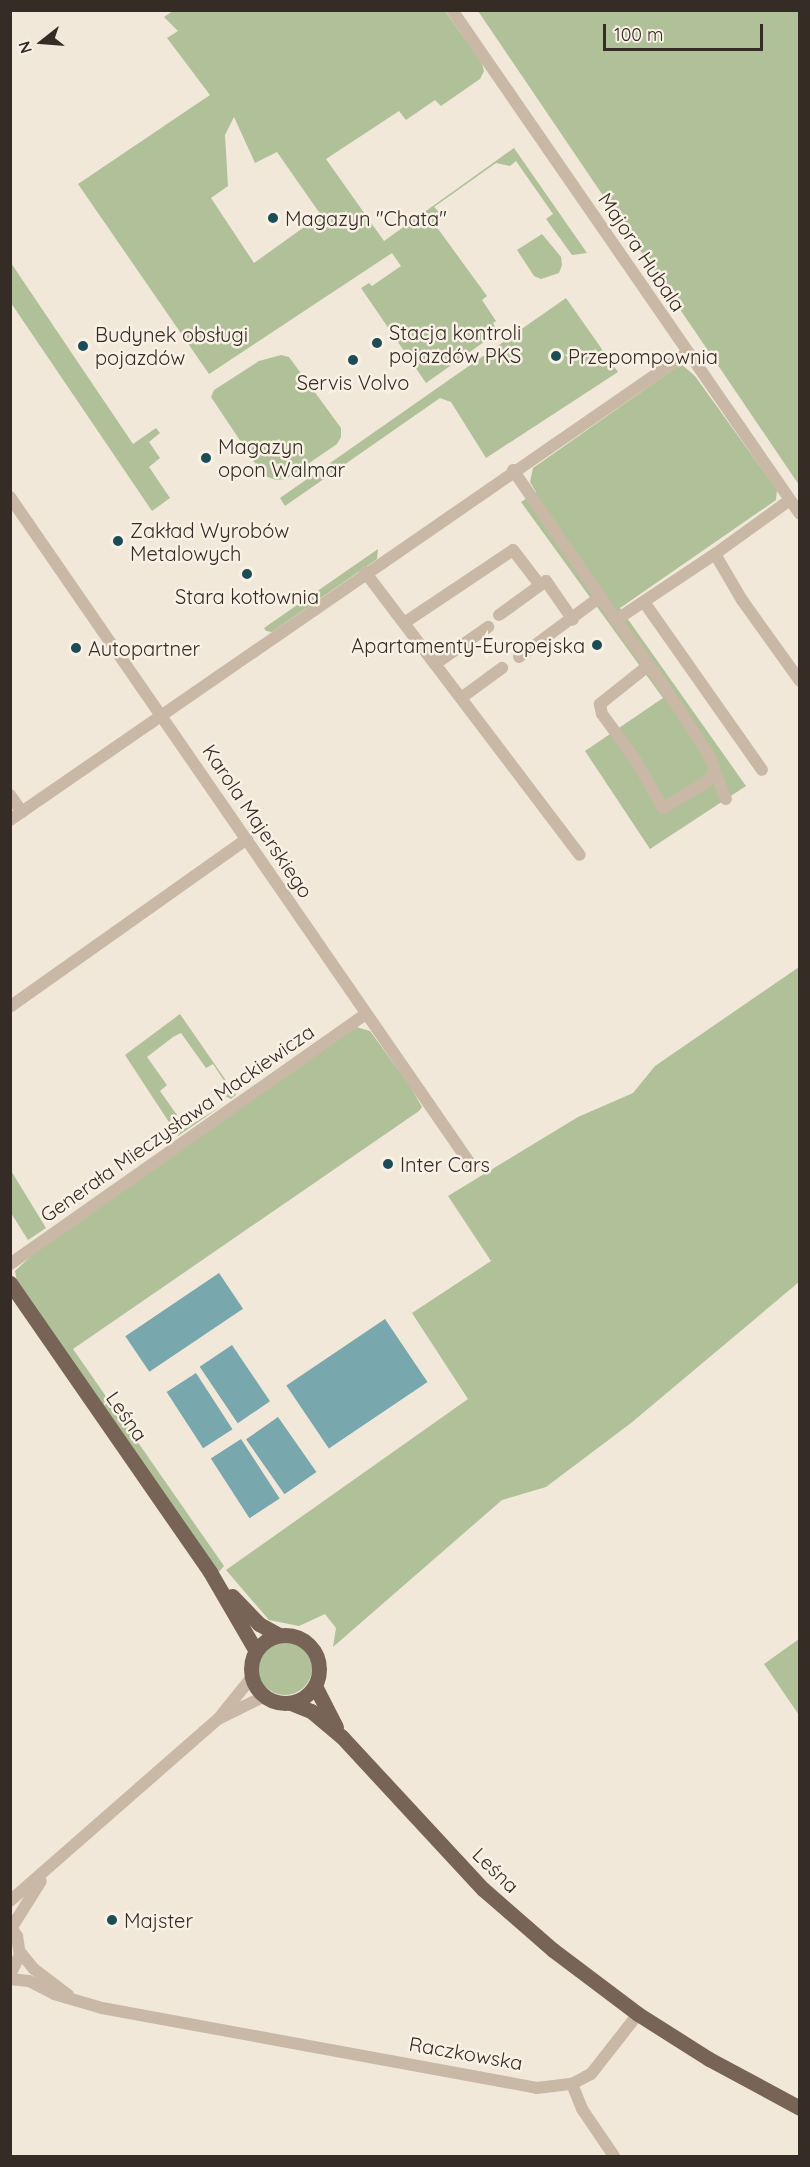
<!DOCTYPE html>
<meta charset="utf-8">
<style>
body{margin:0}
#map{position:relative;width:810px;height:2167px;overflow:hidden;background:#f1e8d9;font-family:Quicksand,sans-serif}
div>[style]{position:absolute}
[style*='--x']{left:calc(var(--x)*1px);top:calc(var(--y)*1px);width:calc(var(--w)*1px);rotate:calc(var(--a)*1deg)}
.green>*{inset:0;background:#b0c099}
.round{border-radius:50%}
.water>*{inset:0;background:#78a7ae;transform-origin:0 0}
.minor>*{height:12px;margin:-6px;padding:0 6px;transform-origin:6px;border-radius:6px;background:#c9b8a5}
.major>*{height:15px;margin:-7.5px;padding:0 7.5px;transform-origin:7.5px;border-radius:7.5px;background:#776457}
.major>.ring{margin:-7.5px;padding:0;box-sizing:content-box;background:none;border:15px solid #776457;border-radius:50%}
.dots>*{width:16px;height:16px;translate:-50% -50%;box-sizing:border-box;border:3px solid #f9f1e5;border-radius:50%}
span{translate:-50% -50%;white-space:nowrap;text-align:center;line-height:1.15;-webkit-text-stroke:5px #f9f1e5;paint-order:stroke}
.poi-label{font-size:20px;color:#352c26}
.left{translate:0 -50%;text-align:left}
.right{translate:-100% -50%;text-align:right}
.street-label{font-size:20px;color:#352c26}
.frame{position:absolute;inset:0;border:12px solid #352c26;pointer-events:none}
.north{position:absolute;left:12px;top:12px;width:60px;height:60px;-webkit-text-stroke:4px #f9f1e5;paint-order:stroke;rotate:253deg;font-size:16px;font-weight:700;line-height:24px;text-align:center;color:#352c26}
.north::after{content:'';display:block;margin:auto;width:21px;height:27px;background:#352c26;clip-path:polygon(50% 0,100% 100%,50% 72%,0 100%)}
.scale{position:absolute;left:603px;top:24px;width:160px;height:27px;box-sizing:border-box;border:3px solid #352c26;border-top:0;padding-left:8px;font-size:18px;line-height:21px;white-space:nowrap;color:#352c26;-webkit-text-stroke:4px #f9f1e5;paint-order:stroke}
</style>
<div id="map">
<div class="green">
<i style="clip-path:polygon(evenodd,173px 11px,445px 11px,482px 63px,484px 71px,480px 79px,441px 106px,435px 100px,406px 120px,399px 111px,326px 159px,384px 241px,514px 148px,587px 253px,572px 255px,546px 219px,553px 214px,516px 161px,510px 166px,496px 163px,434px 207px,442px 215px,433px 222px,487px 296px,482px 300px,496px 321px,493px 323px,498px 332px,426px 383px,361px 288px,369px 283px,372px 286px,401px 266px,392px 253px,209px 374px,78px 184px,210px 95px,167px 38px,178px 31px,164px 17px,173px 11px,234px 117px,255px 163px,277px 152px,321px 215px,254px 263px,211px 198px,228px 186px,225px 135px,234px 117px)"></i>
<i style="clip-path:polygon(478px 11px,799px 11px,799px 485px)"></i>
<i style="clip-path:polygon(542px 234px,561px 257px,562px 265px,559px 273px,541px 279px,534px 276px,517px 250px)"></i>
<i style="clip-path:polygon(11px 263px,133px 444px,156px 428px,160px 433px,149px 442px,160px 458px,149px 467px,170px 498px,152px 511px,11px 303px)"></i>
<i style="clip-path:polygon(566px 298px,618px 372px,486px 458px,451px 402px,440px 398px,285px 506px,280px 498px)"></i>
<i style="clip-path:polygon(281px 355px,289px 357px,341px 428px,341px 437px,337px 444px,286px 479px,276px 480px,263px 475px,211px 397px,214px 390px,259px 361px)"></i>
<i style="clip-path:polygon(681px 364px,695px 376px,777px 490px,776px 500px,620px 608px,746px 786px,650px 849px,585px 751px,663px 698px,521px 502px,536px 492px,530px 482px,533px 468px)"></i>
<i style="clip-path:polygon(378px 549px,377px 559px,272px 632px,266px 631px,264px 628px)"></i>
<i style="clip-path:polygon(799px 967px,799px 1282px,631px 1423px,546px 1487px,502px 1500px,333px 1647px,336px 1628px,325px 1614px,299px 1626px,269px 1620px,226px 1570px,468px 1399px,412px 1313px,491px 1261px,448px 1196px,578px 1117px,633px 1093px,655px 1066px)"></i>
<i style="clip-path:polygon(180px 1014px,236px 1095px,231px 1099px,225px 1096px,231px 1091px,213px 1064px,206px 1068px,181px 1033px,173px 1037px,147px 1057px,167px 1085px,160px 1091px,177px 1115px,170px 1120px,178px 1133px,223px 1105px,178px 1136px,125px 1055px)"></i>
<i style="clip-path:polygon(356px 1027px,370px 1031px,410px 1086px,422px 1107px,419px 1111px,73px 1349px,224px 1566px,218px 1573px,17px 1282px,15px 1271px,32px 1255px)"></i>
<i style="clip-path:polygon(10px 1169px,46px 1228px,28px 1240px,11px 1213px)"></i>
<i style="clip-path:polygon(799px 1639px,799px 1715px,764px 1664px)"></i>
<i class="round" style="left:258px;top:1641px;width:54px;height:54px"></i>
</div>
<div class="water">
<i style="left:219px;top:1273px;width:43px;height:113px;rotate:56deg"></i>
<i style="left:385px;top:1319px;width:76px;height:119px;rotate:56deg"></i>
<i style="left:232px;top:1345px;width:68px;height:39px;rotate:56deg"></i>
<i style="left:196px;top:1373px;width:67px;height:35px;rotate:57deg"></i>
<i style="left:278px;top:1417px;width:67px;height:39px;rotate:55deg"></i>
<i style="left:241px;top:1439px;width:71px;height:36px;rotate:57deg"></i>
</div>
<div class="minor">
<i style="--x:452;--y:10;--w:612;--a:55.38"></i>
<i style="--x:513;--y:470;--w:182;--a:55.5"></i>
<i style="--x:10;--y:497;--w:815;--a:55.39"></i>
<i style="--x:715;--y:554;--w:92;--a:-35.8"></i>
<i style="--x:365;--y:572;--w:355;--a:52.8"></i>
<i style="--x:644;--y:602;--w:205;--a:54.9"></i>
<i style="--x:499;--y:615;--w:58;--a:-35.9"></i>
<i style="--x:546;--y:581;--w:47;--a:55.3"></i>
<i style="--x:404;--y:623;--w:131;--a:-33.8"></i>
<i style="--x:513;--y:550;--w:44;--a:52.4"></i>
<i style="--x:519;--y:657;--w:101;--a:-36.5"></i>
<i style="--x:435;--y:664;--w:65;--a:-34.9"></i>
<i style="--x:649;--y:665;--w:63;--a:141.5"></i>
<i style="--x:600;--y:704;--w:10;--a:79"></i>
<i style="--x:602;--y:714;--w:56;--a:53.7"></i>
<i style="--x:635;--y:759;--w:56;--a:60.3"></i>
<i style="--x:663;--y:808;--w:50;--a:-31.2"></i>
<i style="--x:706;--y:782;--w:13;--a:-48"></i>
<i style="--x:715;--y:772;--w:14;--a:-107"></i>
<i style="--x:711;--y:759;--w:58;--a:-122.3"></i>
<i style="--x:680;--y:710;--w:55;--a:-124.6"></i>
<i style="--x:649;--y:665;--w:56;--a:-126.3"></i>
<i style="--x:616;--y:620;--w:119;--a:-33.7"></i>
<i style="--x:715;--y:554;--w:53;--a:59.6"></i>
<i style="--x:742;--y:600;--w:100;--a:54.4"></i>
<i style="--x:461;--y:698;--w:51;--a:-36.2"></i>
<i style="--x:715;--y:772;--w:29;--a:68"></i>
<i style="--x:10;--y:795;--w:21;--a:55"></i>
<i style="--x:10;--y:820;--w:822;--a:-34.6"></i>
<i style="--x:11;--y:1006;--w:289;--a:-35.3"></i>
<i style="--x:10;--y:1264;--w:435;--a:-35.1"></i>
<i style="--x:219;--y:1718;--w:53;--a:-51.2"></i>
<i style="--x:10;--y:1901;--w:276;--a:-41.2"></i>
<i style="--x:218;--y:1719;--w:52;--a:-26.1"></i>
<i style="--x:10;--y:1926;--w:12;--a:55"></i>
<i style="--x:17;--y:1936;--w:19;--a:81"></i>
<i style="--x:20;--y:1955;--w:22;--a:117"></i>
<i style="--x:12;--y:1927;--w:54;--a:-57.8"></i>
<i style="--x:20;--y:1952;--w:22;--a:51"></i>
<i style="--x:34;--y:1969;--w:43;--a:37.4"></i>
<i style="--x:10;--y:1979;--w:19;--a:6"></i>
<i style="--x:29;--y:1981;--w:28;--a:27"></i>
<i style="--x:54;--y:1994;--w:50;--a:16.3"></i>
<i style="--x:102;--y:2008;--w:442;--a:10.4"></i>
<i style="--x:537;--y:2088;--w:35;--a:-7"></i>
<i style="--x:572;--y:2084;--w:21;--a:-28"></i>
<i style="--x:591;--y:2074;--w:76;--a:-51.9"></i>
<i style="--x:572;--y:2084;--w:27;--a:68"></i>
<i style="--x:582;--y:2109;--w:57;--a:55.8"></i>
</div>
<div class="major">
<i style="--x:10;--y:1283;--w:351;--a:55.3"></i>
<i style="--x:210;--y:1572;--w:91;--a:59.8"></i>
<i style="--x:232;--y:1596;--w:39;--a:46"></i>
<i style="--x:259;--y:1624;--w:23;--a:29"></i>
<i class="ring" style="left:251px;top:1635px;width:53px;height:53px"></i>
<i style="--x:315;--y:1686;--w:46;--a:62.9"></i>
<i style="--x:291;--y:1703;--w:22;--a:22"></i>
<i style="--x:311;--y:1711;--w:40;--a:40"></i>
<i style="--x:342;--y:1737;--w:207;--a:47.2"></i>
<i style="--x:483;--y:1889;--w:93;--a:41.1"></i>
<i style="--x:553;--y:1950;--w:106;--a:37"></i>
<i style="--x:638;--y:2014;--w:84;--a:32.4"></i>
<i style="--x:709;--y:2059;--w:103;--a:28.3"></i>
</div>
<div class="dots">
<i style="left:273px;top:218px;background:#1c4d56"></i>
<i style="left:377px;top:343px;background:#1c4d56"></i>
<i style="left:83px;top:346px;background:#1c4d56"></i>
<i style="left:556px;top:356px;background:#1c4d56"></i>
<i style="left:353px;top:360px;background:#1c4d56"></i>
<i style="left:206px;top:458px;background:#1c4d56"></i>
<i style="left:118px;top:541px;background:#1c4d56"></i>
<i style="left:247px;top:574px;background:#1c4d56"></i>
<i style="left:597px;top:645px;background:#1c4d56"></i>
<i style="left:76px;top:648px;background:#1c4d56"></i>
<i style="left:388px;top:1164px;background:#1c4d56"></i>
<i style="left:112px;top:1920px;background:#1c4d56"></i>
</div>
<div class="poi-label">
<span class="left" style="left:285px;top:218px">Magazyn "Chata"</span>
<span class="left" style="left:389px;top:344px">Stacja kontroli<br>pojazdów PKS</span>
<span class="left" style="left:95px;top:346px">Budynek obsługi<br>pojazdów</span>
<span class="left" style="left:568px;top:356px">Przepompownia</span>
<span style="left:353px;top:382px">Servis Volvo</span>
<span class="left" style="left:218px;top:458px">Magazyn<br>opon Walmar</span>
<span class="left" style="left:130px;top:542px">Zakład Wyrobów<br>Metalowych</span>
<span style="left:247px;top:596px">Stara kotłownia</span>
<span class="right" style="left:585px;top:645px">Apartamenty-Europejska</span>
<span class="left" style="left:88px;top:648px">Autopartner</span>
<span class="left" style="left:400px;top:1164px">Inter Cars</span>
<span class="left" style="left:124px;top:1920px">Majster</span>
</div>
<div class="street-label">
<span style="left:642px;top:252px;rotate:56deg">Majora Hubala</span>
<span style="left:258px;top:821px;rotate:56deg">Karola Majerskiego</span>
<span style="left:177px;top:1123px;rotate:-35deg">Generała Mieczysława Mackiewicza</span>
<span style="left:127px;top:1416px;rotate:55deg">Leśna</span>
<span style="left:496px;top:1870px;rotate:44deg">Leśna</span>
<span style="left:466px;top:2053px;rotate:10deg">Raczkowska</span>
</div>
<div class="frame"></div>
<div class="north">N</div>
<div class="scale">100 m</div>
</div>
